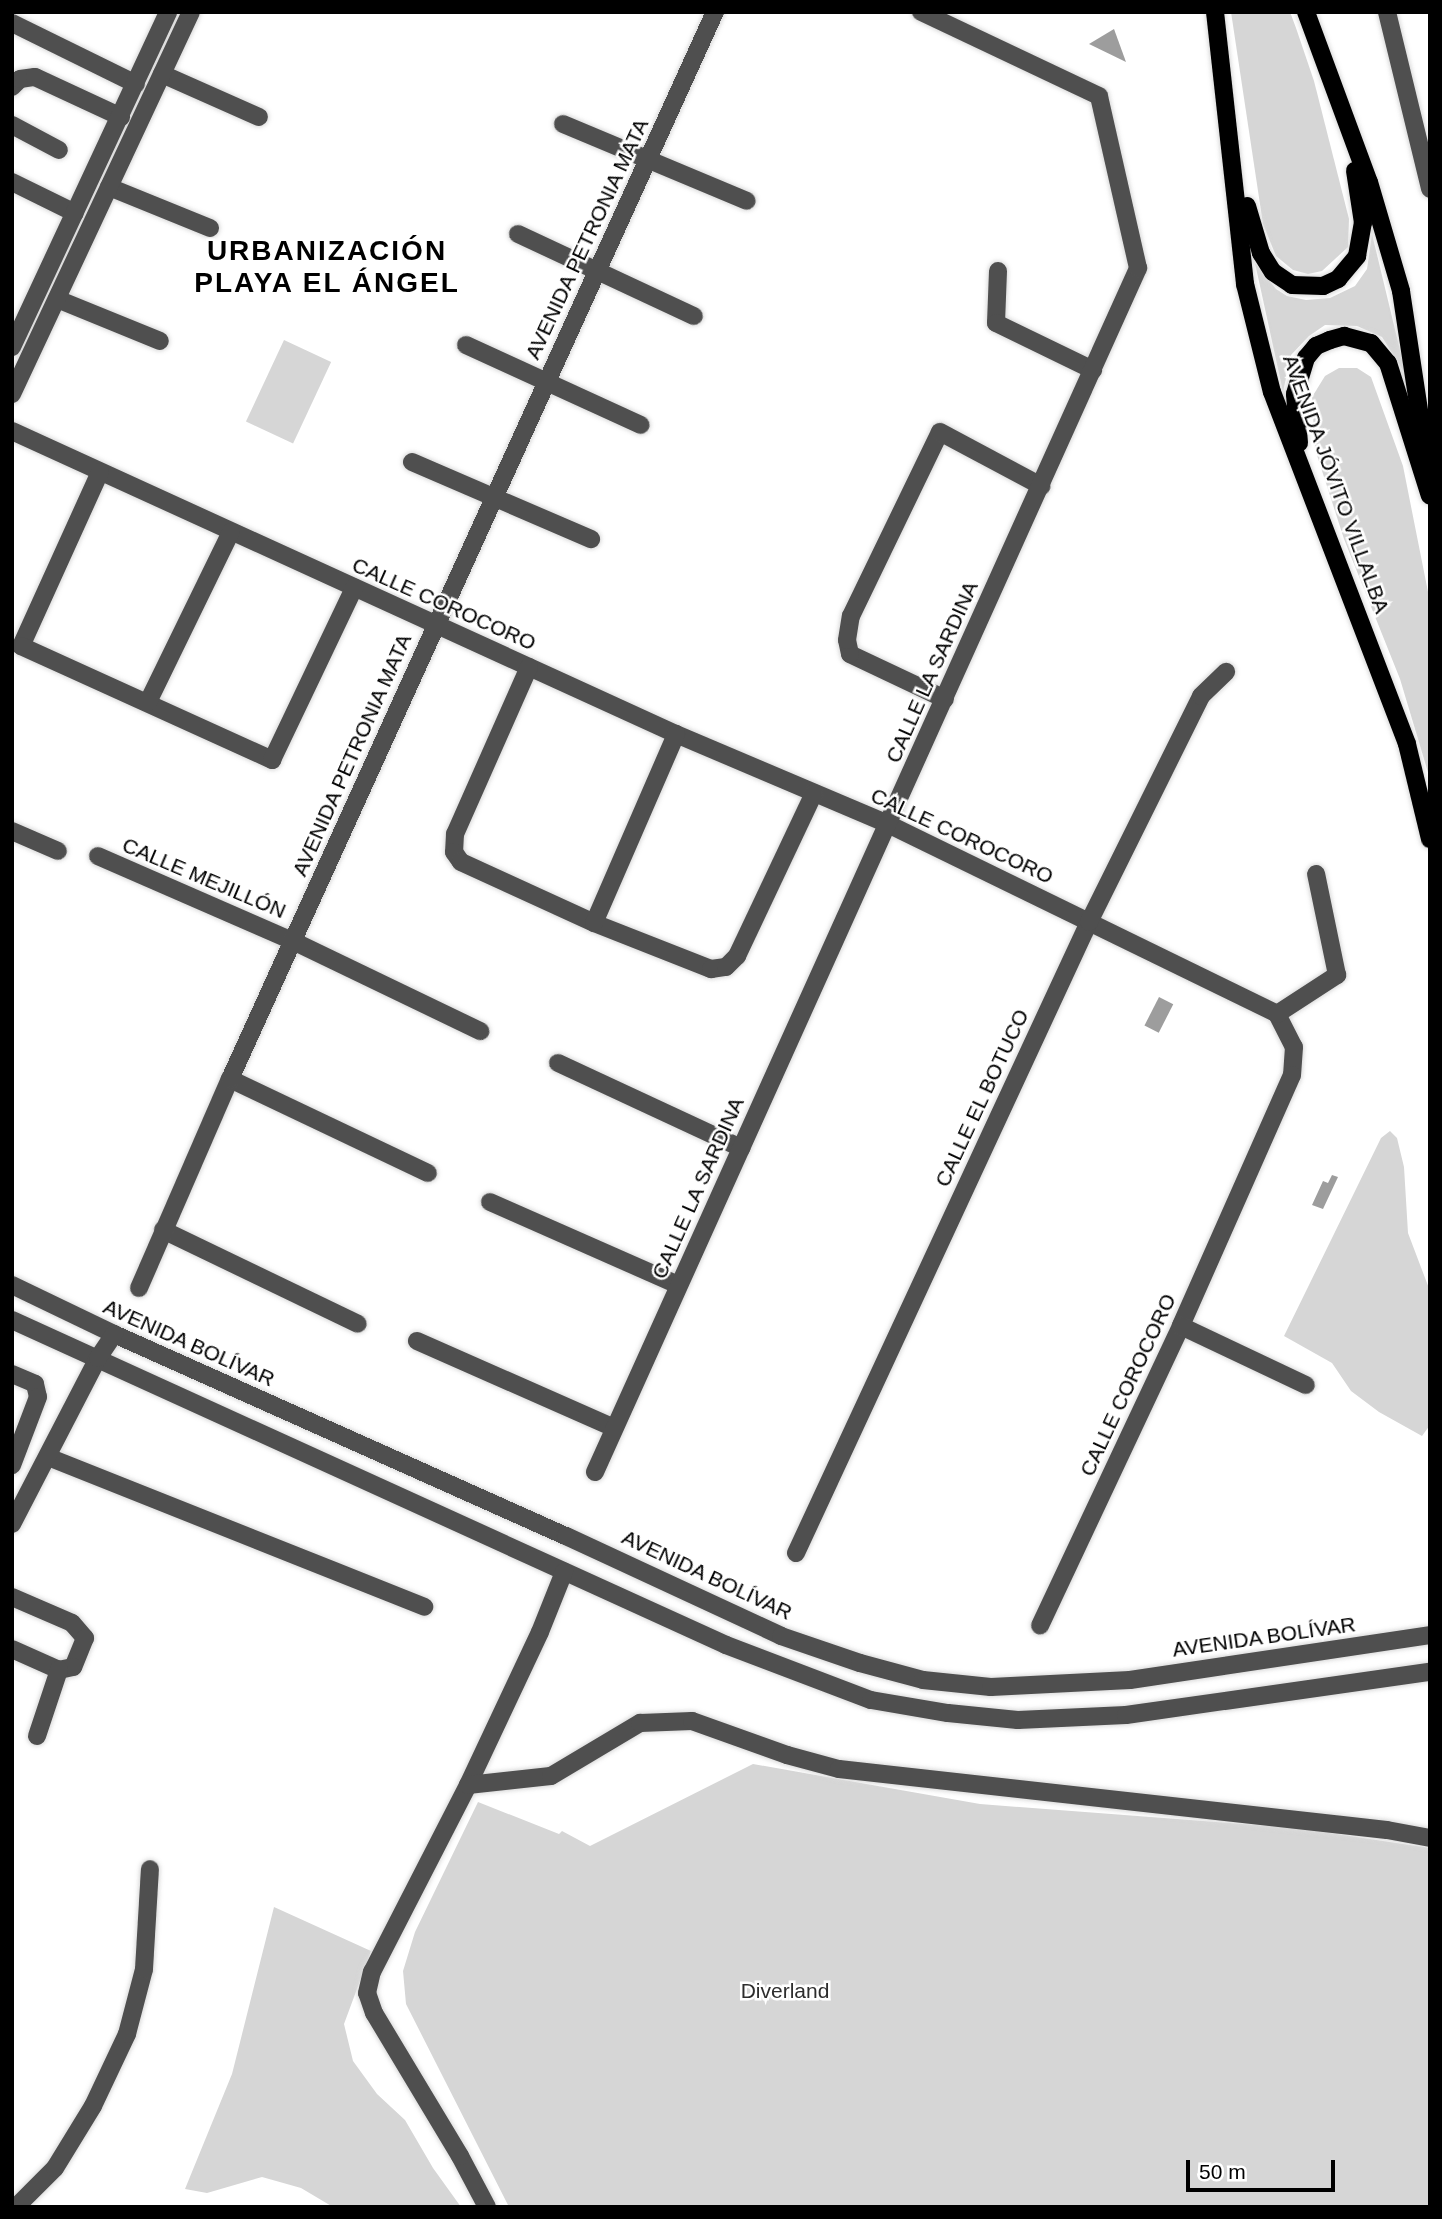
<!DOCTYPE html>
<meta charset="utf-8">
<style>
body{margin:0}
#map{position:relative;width:1442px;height:2219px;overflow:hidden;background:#fff;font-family:Arial,sans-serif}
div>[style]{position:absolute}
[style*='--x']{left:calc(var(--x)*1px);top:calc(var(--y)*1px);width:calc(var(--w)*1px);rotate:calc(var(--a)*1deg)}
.green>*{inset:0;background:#d6d6d6;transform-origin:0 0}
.water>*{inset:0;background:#9d9d9d;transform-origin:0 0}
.roads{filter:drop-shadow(0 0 2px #dbdbdb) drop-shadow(0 0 2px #dbdbdb)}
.minor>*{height:18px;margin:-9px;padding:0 9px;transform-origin:9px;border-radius:9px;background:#4f4f4f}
.major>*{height:18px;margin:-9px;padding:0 9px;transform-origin:9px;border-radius:9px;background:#000}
span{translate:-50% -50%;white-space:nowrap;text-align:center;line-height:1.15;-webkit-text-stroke:5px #fff;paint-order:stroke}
.street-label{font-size:21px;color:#000}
.park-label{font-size:21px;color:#2d2d2d}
.district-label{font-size:28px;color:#000;font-weight:700;letter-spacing:2px}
.frame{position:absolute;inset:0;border:14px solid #000;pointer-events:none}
.scale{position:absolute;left:1186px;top:2160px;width:149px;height:32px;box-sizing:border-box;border:4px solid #000;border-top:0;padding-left:9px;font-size:21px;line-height:24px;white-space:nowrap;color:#000;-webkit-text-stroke:5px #fff;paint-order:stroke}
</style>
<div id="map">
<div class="green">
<i style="clip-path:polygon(1231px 12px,1290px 12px,1296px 28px,1314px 81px,1349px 219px,1348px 247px,1322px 271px,1308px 274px,1293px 270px,1276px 256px,1263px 224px)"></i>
<i style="clip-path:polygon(1372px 234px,1406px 375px,1382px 337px,1357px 326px,1325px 325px,1309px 336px,1291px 355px,1283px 392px,1255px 263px,1276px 289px,1287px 296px,1306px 300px,1330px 298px,1355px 286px,1367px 269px)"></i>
<i style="left:284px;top:340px;width:52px;height:90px;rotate:25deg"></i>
<i style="clip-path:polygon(1339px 368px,1357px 368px,1371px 377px,1403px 466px,1430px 602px,1430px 779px,1400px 679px,1344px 539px,1315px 449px,1312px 397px,1325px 376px)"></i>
<i style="clip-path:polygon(1390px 1131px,1397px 1138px,1404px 1167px,1408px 1233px,1430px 1291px,1430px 1425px,1422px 1436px,1379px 1412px,1351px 1391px,1332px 1363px,1284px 1336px,1381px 1138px)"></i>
<i style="clip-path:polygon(753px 1764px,980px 1804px,1296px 1828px,1430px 1848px,1430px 2207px,509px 2207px,406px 2004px,403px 1971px,415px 1932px,478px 1802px,559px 1834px,562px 1831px,590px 1846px)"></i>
<i style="clip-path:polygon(274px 1907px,371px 1951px,344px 2024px,353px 2061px,377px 2094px,405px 2120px,433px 2168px,461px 2207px,333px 2207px,301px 2188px,262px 2177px,207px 2193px,185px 2189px,232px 2074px)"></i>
</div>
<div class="water">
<i style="clip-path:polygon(1114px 29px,1126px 62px,1089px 44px)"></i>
<i style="left:1159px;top:997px;width:16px;height:32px;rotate:27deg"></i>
<i style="clip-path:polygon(1332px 1175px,1338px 1177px,1323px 1209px,1312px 1205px,1323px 1181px,1328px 1183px)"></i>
</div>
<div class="roads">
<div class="minor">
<i style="--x:1387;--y:12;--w:182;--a:76.3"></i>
<i style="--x:12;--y:23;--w:138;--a:26.2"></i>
<i style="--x:162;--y:74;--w:106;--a:23.9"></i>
<i style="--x:12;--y:87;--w:11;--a:-45"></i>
<i style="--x:20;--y:79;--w:15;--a:-8"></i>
<i style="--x:35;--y:77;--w:95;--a:24.9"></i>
<i style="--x:563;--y:124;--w:199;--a:22.7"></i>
<i style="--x:12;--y:125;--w:53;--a:28"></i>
<i style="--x:12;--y:182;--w:70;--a:26.2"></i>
<i style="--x:109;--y:187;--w:109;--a:22.1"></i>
<i style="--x:518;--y:234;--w:194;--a:25"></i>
<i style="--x:998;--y:271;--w:52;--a:92.2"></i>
<i style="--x:996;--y:323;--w:108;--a:25.9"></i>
<i style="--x:57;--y:299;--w:111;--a:22.2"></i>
<i style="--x:466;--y:345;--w:192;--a:24.6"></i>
<i style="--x:12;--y:347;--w:370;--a:-65"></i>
<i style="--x:12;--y:394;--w:422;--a:-64.9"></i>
<i style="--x:12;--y:431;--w:730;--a:24.53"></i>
<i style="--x:676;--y:734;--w:230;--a:23"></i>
<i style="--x:888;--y:824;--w:433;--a:26"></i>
<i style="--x:1277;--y:1014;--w:37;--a:63"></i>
<i style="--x:1294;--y:1047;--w:28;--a:94"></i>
<i style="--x:1292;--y:1075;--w:274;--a:113.9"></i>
<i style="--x:1181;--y:1326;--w:331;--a:115.2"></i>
<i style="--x:412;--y:462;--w:195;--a:23.3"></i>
<i style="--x:100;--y:472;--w:191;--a:114.4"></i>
<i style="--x:21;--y:646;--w:276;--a:24.4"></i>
<i style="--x:272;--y:760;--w:191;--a:-64.5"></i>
<i style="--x:529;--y:667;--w:183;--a:113.9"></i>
<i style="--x:455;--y:834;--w:18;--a:93"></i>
<i style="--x:454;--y:852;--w:12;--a:55"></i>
<i style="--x:461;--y:862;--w:146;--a:24.6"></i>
<i style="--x:594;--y:923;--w:126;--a:21.5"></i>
<i style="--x:711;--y:969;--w:15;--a:-8"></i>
<i style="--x:726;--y:967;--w:16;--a:-45"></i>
<i style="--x:737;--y:956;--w:180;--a:-64.7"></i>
<i style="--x:945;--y:699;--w:105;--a:-154.7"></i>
<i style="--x:850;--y:654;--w:14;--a:-102"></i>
<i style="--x:847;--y:640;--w:24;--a:-81"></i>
<i style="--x:851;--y:616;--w:204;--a:-64.2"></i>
<i style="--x:940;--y:432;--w:115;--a:28.1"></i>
<i style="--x:148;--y:702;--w:189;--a:-64"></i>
<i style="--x:12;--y:831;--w:50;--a:23.5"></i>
<i style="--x:98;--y:856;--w:213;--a:23.6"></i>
<i style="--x:293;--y:941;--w:208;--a:25.7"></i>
<i style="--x:594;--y:923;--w:206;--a:-66.5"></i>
<i style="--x:1277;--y:1014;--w:72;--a:-33"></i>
<i style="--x:1337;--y:975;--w:103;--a:-101.7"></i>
<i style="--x:558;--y:1063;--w:202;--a:24.9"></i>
<i style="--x:230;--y:1079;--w:219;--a:25.4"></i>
<i style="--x:490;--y:1202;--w:206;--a:23.8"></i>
<i style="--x:163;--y:1230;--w:216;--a:25.7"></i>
<i style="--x:12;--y:1285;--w:113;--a:25.7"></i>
<i style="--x:114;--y:1334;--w:495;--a:24.1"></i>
<i style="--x:566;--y:1536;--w:237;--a:24.9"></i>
<i style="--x:781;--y:1636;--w:83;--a:18.9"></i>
<i style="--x:860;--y:1663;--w:65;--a:15.1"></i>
<i style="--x:923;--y:1680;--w:68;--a:5.9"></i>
<i style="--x:991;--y:1687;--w:139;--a:-2.9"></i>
<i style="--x:1130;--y:1680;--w:303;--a:-8.5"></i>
<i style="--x:139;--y:1288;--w:228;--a:-66.5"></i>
<i style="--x:230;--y:1079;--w:1172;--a:-65.56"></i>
<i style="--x:12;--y:1320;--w:784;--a:24.47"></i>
<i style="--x:726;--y:1645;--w:155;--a:20.8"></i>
<i style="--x:871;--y:1700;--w:78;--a:9.6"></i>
<i style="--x:948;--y:1713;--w:70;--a:5.7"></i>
<i style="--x:1018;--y:1720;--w:108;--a:-2.7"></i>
<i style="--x:1126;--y:1715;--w:307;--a:-8.1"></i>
<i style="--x:1181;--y:1326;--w:138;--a:25.3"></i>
<i style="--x:417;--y:1341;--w:215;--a:23.8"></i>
<i style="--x:12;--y:1374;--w:25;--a:23"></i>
<i style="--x:35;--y:1384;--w:13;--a:77"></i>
<i style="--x:38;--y:1397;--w:73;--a:110.9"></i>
<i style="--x:48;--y:1457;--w:405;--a:21.7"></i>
<i style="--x:595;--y:1472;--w:1321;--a:-65.72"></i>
<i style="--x:1138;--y:268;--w:176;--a:-102.8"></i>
<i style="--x:1099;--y:96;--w:197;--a:-154.7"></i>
<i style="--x:12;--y:1524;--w:187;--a:-62.6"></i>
<i style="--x:98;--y:1358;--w:29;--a:-56"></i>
<i style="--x:796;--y:1553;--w:696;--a:-65.09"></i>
<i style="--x:1089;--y:922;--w:252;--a:-63.6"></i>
<i style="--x:1201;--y:696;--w:35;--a:-44"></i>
<i style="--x:12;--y:1597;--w:65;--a:23.4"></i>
<i style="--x:72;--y:1623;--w:20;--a:49"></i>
<i style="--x:85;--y:1638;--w:31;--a:112"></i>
<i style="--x:73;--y:1667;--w:14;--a:168"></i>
<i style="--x:59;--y:1670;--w:51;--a:-155.9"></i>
<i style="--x:37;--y:1736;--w:70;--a:-71.6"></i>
<i style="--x:468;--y:1785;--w:169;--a:-64.8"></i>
<i style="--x:540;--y:1632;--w:65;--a:-68.2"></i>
<i style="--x:16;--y:2207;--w:55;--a:-45"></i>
<i style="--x:55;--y:2168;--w:73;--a:-58.5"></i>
<i style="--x:93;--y:2106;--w:80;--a:-64.7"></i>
<i style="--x:127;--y:2034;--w:67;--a:-75.3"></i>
<i style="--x:144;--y:1969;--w:100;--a:-86.6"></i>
<i style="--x:487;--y:2207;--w:58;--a:-117.9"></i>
<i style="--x:460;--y:2156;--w:167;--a:-121"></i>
<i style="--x:374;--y:2013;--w:21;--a:-109"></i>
<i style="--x:367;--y:1993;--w:22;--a:-77"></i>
<i style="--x:372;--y:1972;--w:210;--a:-62.8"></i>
<i style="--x:468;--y:1785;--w:83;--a:-6.2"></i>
<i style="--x:551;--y:1776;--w:104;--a:-30.8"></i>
<i style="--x:640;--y:1723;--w:52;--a:-2.2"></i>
<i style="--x:692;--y:1721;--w:101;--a:19.7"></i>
<i style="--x:787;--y:1755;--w:54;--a:15.1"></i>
<i style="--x:839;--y:1769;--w:551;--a:6.35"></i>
<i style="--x:1387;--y:1830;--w:44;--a:10.5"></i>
</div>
<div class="major">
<i style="--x:1215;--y:12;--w:274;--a:83.7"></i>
<i style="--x:1245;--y:284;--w:111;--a:76"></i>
<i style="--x:1272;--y:392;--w:377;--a:69"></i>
<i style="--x:1407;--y:744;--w:98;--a:76.4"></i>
<i style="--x:1306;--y:12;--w:181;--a:69.7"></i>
<i style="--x:1369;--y:182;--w:114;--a:73.6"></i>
<i style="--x:1401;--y:291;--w:193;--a:81.4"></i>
<i style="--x:1247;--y:206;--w:49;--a:73.4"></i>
<i style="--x:1261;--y:253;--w:22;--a:58"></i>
<i style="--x:1273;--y:272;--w:23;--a:34"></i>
<i style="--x:1292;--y:285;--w:31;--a:2"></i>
<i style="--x:1323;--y:286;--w:17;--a:-25"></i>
<i style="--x:1338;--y:279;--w:30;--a:-50"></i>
<i style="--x:1357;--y:256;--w:34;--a:-80"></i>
<i style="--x:1363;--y:223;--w:53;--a:-98.7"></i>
<i style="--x:1299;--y:443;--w:49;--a:-94.7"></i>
<i style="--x:1295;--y:394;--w:38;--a:-73"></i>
<i style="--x:1306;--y:358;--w:16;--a:-50"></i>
<i style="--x:1316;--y:346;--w:15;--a:-23"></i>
<i style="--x:1330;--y:340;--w:15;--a:-16"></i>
<i style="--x:1344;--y:336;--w:28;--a:15"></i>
<i style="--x:1371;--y:343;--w:26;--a:50"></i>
<i style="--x:1388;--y:363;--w:139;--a:72.5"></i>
</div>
</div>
<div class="street-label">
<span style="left:587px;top:239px;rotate:-65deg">AVENIDA PETRONIA MATA</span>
<span style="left:1336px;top:484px;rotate:70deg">AVENIDA JÓVITO VILLALBA</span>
<span style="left:444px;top:604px;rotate:24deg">CALLE COROCORO</span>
<span style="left:932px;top:672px;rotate:-66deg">CALLE LA SARDINA</span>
<span style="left:352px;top:755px;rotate:-66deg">AVENIDA PETRONIA MATA</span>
<span style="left:962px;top:836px;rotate:25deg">CALLE COROCORO</span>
<span style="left:204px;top:878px;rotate:23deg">CALLE MEJILLÓN</span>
<span style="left:982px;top:1098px;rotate:-65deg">CALLE EL BOTUCO</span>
<span style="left:698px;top:1188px;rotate:-66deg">CALLE LA SARDINA</span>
<span style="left:189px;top:1343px;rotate:24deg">AVENIDA BOLÍVAR</span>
<span style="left:1128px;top:1385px;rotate:-65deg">CALLE COROCORO</span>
<span style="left:707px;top:1575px;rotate:25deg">AVENIDA BOLÍVAR</span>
<span style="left:1264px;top:1637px;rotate:-8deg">AVENIDA BOLÍVAR</span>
</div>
<div class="park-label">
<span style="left:785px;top:1991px">Diverland</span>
</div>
<div class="district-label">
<span style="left:327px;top:267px">URBANIZACIÓN<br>PLAYA EL ÁNGEL</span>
</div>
<div class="frame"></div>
<div class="scale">50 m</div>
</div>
